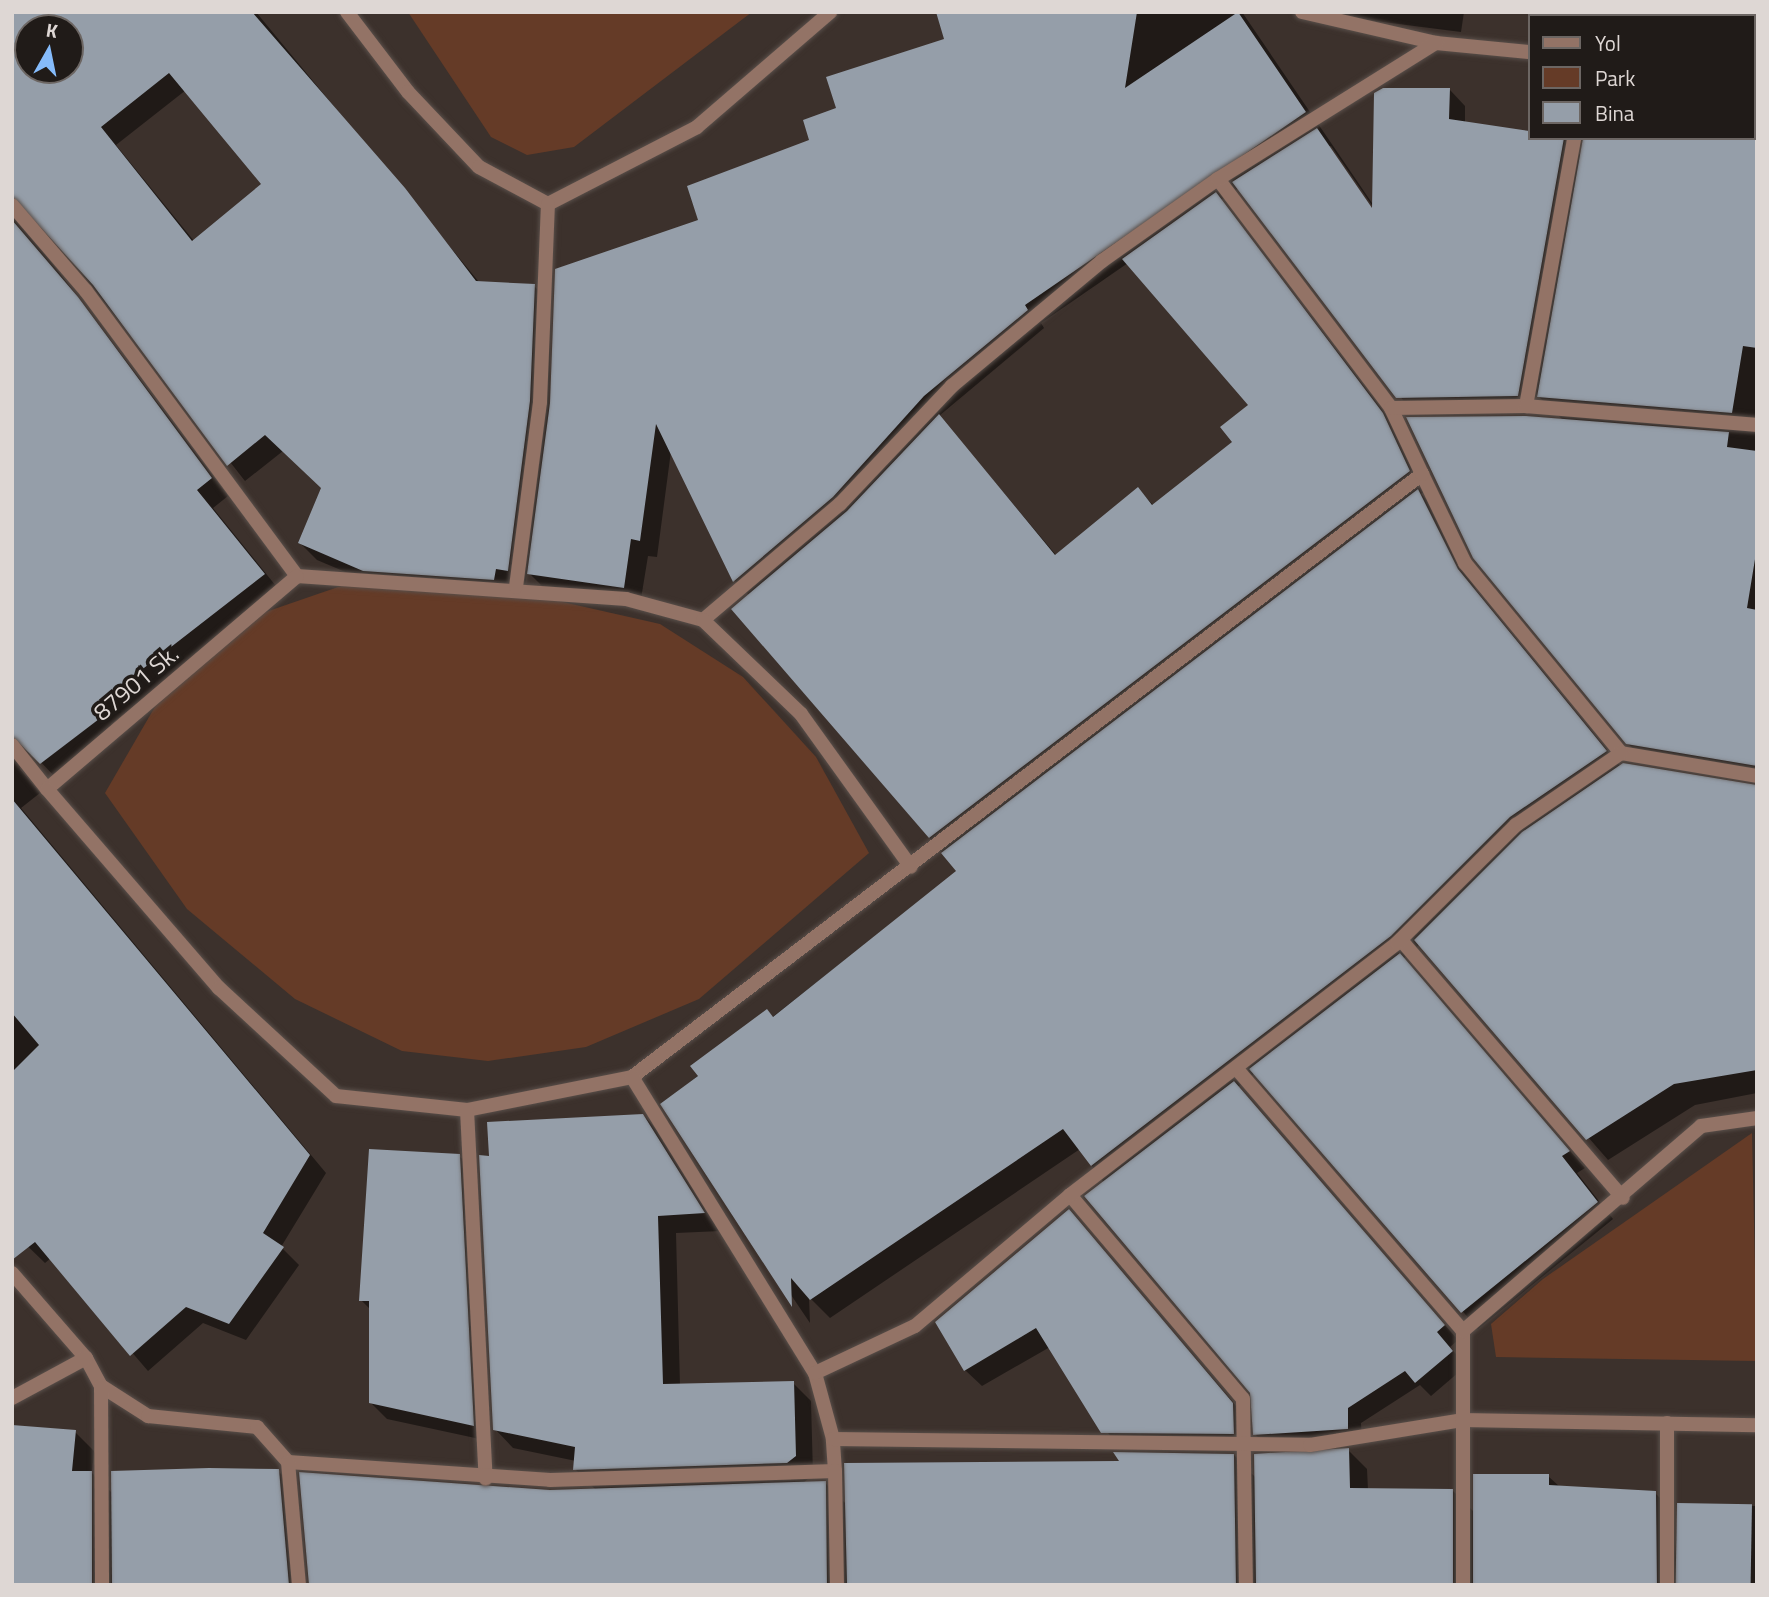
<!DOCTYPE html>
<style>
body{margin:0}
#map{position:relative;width:1769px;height:1597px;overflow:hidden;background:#3c312c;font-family:"Titillium Web",sans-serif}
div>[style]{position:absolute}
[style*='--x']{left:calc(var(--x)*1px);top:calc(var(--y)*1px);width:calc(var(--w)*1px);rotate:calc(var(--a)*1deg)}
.green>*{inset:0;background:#653b27}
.shadow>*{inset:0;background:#0007}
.building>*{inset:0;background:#959ea9;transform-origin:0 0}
.roads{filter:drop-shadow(0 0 2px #594f4a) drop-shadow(0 0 2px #594f4a)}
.minor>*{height:14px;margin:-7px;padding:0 7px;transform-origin:7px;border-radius:7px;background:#937366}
span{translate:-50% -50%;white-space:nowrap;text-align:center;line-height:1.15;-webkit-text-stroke:7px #201b18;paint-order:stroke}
.street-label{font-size:24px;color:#ded7d4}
.frame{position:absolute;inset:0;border:14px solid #ded7d4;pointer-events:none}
.legend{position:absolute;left:1528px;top:14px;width:228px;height:126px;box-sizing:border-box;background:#201b18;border:2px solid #6c6663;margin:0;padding:9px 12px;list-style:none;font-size:21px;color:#ded7d4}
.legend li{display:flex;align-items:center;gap:14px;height:35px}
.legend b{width:35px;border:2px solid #6c6663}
.north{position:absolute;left:14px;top:14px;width:70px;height:70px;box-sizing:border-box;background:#201b18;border:2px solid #6c6663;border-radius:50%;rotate:9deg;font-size:19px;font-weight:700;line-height:28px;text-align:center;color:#ded7d4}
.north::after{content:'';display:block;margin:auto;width:24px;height:32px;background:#85bbfb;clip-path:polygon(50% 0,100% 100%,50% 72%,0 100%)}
</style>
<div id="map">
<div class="green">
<i style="clip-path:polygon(408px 12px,752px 12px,574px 147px,527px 155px,491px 137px)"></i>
<i style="clip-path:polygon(341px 586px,523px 593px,660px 624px,743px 677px,816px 757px,869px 853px,699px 999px,586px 1047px,488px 1061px,402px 1051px,295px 999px,187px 909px,105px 793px,156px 705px,251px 617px)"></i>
<i style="clip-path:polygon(1752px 1133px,1757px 1361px,1496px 1357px,1491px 1324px,1543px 1279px)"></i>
</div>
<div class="shadow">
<i style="clip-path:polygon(evenodd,12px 12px,256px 12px,479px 282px,534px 286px,551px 303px,549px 419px,701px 221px,811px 141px,839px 110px,946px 41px,938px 12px,1242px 12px,1374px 206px,1450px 90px,1465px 106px,1465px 124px,1529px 133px,1529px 138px,1564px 138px,1582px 157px,1753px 138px,1757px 126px,1757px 783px,1649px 764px,1627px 743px,1563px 420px,1536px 394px,1533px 411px,1413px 413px,1239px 188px,1221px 200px,1400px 433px,1427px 490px,1421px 494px,1437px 510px,1476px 590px,1621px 767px,1757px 787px,1757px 1093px,1695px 1105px,1608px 1160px,1420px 944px,1403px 959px,1585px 1168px,1577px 1173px,1613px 1219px,1478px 1329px,1255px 1073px,1238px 1087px,1458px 1340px,1450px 1347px,1466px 1366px,1431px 1396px,1420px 1385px,1361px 1423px,1362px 1443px,1269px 1448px,1255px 1434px,1252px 1392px,1080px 1149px,830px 1318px,809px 1297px,810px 1323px,662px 1104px,958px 871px,733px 609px,750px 596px,735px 581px,671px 451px,657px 557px,648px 556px,640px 605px,547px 591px,527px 571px,525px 587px,381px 587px,317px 560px,300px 543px,323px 489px,283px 451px,245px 481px,36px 215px,18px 218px,228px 496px,213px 508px,280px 591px,111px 724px,118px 734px,58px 780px,34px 755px,22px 754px,20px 769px,40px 793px,21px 808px,326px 1173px,281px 1247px,299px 1265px,246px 1340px,203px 1323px,148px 1371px,51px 1258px,45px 1263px,12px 1231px,12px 94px,45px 70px,70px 70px,70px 28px,28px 28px,28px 45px,12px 12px,186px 90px,263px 184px,194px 241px,116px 145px,186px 90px,12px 12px,1327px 146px,1331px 146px,1378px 214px,1375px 216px,1327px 146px,12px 12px,1128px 263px,1251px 405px,1235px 442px,1154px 506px,1138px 489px,1056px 555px,939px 416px,1044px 328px,1041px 323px,1128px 263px)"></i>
<i style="clip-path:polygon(1304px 12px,1464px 12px,1461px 32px)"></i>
<i style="clip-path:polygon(643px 1115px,661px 1134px,721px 1231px,676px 1233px,680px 1385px,793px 1383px,811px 1401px,813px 1475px,803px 1483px,825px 1483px,847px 1505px,1122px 1463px,1234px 1455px,1256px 1478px,1348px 1450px,1367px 1469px,1368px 1490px,1453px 1491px,1474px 1512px,1548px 1476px,1560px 1487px,1655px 1493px,1674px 1512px,1675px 1558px,1678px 1505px,1757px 1506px,1757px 1585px,310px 1585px,550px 1491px,596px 1490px,575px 1469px,576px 1461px,513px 1448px,495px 1429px,491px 1158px)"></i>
<i style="clip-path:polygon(459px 1156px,476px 1172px,489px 1441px,387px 1419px,370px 1402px,371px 1310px,361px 1300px)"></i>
<i style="clip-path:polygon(1069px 1211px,1249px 1421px,1250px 1450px,1119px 1449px,1050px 1347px,982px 1386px,965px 1370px)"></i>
<i style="clip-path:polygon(75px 1432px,94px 1451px,92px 1473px,113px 1494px,278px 1471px,297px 1490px,306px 1585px,12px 1585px)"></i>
</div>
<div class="building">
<i style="clip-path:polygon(evenodd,12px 12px,252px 12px,405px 188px,476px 281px,535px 284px,530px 401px,508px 571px,496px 569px,494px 580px,363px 571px,298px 543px,321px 488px,265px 435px,227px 466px,93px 285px,12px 196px,12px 12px,28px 28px,70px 28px,70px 70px,28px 70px,28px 28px,12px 12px,169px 73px,261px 184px,192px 241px,101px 127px,169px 73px)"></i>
<i style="clip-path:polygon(936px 12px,1137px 12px,1125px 88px,1238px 12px,1306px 112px,1025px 305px,1028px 310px,924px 396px,833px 497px,733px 582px,656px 424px,640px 541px,631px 539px,624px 588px,527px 574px,550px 403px,555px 269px,698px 220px,687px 186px,809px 140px,803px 120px,836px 108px,826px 77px,944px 39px)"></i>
<i style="clip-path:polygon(1383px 88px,1450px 88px,1449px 119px,1529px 131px,1529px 138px,1564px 138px,1518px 396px,1396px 398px,1232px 182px,1317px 128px,1372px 208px,1374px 93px)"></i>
<i style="clip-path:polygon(1583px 138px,1757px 138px,1757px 348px,1743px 346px,1732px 413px,1537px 397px)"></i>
<i style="clip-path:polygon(1216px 192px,1383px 413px,1410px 471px,929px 838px,731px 609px,847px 511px,939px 414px,1055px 555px,1138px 487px,1152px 505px,1232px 442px,1220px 427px,1248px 405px,1122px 259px)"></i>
<i style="clip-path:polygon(12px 220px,78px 297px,212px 478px,197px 490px,265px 574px,95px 706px,103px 716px,40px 764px,12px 736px)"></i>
<i style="clip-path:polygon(1526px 416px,1729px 432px,1727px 447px,1757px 451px,1757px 547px,1747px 608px,1757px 610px,1757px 766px,1626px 744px,1473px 558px,1406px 417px)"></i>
<i style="clip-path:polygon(1418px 489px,1458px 569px,1607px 751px,1510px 817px,1391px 936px,1091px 1166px,1063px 1129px,810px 1300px,791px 1278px,792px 1307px,660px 1104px,698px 1076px,690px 1066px,767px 1009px,773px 1017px,956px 871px,941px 853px)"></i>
<i style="clip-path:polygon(1623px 763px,1757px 785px,1757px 1070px,1674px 1084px,1586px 1140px,1414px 940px,1522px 832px)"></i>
<i style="clip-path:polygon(12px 799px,310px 1155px,263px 1233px,284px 1247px,229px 1324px,186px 1307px,130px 1356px,35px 1242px,12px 1260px,12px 1072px,39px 1045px,12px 1013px)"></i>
<i style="clip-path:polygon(1400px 953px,1570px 1151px,1562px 1156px,1598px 1202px,1461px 1313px,1249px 1069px)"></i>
<i style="clip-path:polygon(1234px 1081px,1445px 1325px,1437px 1332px,1453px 1351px,1415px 1383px,1405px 1371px,1348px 1408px,1348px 1429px,1253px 1435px,1250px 1393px,1084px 1196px)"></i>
<i style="clip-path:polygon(643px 1114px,705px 1213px,658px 1216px,663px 1384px,794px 1381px,796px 1456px,787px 1463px,573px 1470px,575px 1447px,493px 1430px,479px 1155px,489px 1156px,487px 1122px)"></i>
<i style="clip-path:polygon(369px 1149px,460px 1154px,474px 1426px,369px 1403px,369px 1301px,359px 1301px)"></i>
<i style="clip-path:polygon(1069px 1209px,1233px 1403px,1234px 1434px,1101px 1433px,1036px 1328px,964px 1371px,935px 1322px)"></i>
<i style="clip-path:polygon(12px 1425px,76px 1430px,72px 1471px,92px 1471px,92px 1585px,12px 1585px)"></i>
<i style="clip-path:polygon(1349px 1448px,1350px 1488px,1453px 1489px,1453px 1585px,1256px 1585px,1254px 1454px)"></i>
<i style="clip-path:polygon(1113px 1452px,1234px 1454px,1236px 1585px,847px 1585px,844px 1463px,1119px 1461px)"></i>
<i style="clip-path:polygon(209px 1468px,279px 1469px,289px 1585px,112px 1585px,111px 1471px)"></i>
<i style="clip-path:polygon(299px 1472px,550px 1490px,826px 1481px,827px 1585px,309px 1585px)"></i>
<i style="clip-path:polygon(1473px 1474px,1549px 1474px,1549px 1485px,1656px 1491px,1657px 1585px,1473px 1585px)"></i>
<i style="left:1677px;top:1503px;width:75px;height:82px;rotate:1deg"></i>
</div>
<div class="roads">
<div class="minor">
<i style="--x:347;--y:12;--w:101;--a:52.7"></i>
<i style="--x:408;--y:92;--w:103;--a:46.6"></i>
<i style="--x:479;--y:167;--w:78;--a:28.2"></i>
<i style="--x:548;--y:204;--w:168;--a:-27.3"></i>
<i style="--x:697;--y:127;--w:176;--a:-40.8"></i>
<i style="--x:1302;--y:12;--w:138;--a:13"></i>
<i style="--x:1436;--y:43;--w:93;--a:5.5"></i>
<i style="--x:1753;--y:95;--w:4;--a:27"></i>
<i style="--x:1218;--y:179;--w:287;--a:52.9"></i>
<i style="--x:12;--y:205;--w:113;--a:49.3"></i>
<i style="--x:86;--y:291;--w:355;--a:53.5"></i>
<i style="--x:297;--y:576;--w:330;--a:4"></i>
<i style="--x:626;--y:599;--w:80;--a:15.3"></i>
<i style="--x:703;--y:620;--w:180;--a:-40.3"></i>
<i style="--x:840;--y:504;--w:163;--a:-46.5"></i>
<i style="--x:952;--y:386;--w:195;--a:-39.8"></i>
<i style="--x:1102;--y:261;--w:142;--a:-35.3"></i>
<i style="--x:1218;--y:179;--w:257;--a:-32"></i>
<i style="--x:1526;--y:406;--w:272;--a:-79.8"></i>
<i style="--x:1422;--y:474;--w:99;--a:64.2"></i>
<i style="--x:1465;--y:563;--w:246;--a:50.6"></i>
<i style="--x:1621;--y:753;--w:138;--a:9.6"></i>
<i style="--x:516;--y:587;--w:187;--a:-82.6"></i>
<i style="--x:540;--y:402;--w:198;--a:-87.7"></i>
<i style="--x:703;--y:620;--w:136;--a:43.8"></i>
<i style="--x:801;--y:714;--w:188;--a:54.3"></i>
<i style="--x:12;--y:745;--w:56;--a:51.5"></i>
<i style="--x:47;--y:789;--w:328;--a:-40.4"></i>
<i style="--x:47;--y:789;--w:263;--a:49.2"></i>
<i style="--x:219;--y:988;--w:159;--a:42.7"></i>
<i style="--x:336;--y:1096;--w:132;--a:6.1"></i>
<i style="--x:467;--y:1110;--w:168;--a:-11.3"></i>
<i style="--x:632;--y:1077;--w:994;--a:-37.35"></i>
<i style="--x:1422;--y:474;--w:73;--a:-115.2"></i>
<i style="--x:1391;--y:408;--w:135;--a:-0.8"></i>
<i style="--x:1526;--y:406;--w:232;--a:4.7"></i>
<i style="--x:1401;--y:940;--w:340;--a:49.3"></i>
<i style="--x:1236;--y:1068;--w:347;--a:49.2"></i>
<i style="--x:632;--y:1077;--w:348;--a:58.3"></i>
<i style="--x:815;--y:1373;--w:68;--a:74.7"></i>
<i style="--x:467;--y:1110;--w:369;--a:87.1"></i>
<i style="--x:1070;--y:1195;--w:267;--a:49.7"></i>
<i style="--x:1243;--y:1399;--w:186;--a:89.1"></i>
<i style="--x:12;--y:1273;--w:113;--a:49"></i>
<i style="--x:86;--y:1358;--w:32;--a:62"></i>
<i style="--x:101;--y:1386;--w:56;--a:32.6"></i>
<i style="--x:148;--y:1416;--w:110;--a:5.8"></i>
<i style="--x:257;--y:1427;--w:47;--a:48.5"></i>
<i style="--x:288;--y:1462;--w:263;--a:3.9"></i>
<i style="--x:550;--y:1480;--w:285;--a:-1.8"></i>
<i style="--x:835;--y:1471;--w:32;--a:-94"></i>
<i style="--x:833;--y:1439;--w:477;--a:0.7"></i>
<i style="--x:1310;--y:1445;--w:154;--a:-9.3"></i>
<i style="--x:1462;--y:1420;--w:295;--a:1"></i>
<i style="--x:815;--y:1373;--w:110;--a:-25.2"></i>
<i style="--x:915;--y:1326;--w:203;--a:-40.2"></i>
<i style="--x:1070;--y:1195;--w:413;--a:-37.6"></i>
<i style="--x:1397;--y:943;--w:168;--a:-44.8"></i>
<i style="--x:1516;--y:825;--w:127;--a:-34.4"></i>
<i style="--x:101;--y:1386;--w:199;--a:89.7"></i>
<i style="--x:12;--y:1398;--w:84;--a:-28.4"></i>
<i style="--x:288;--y:1462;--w:123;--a:84.9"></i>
<i style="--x:835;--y:1471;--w:114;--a:89"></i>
<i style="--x:1463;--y:1585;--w:254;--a:-90"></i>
<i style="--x:1463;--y:1331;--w:314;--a:-40.7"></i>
<i style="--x:1701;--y:1126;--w:57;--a:-8.1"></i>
<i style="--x:1667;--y:1585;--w:162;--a:-90"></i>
</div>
</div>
<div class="street-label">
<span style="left:136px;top:683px;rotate:-40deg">87901 Sk.</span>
</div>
<div class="frame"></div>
<ul class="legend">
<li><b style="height:9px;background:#937366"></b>Yol</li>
<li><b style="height:19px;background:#653b27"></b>Park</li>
<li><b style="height:19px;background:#959ea9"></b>Bina</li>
</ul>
<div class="north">K</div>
</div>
